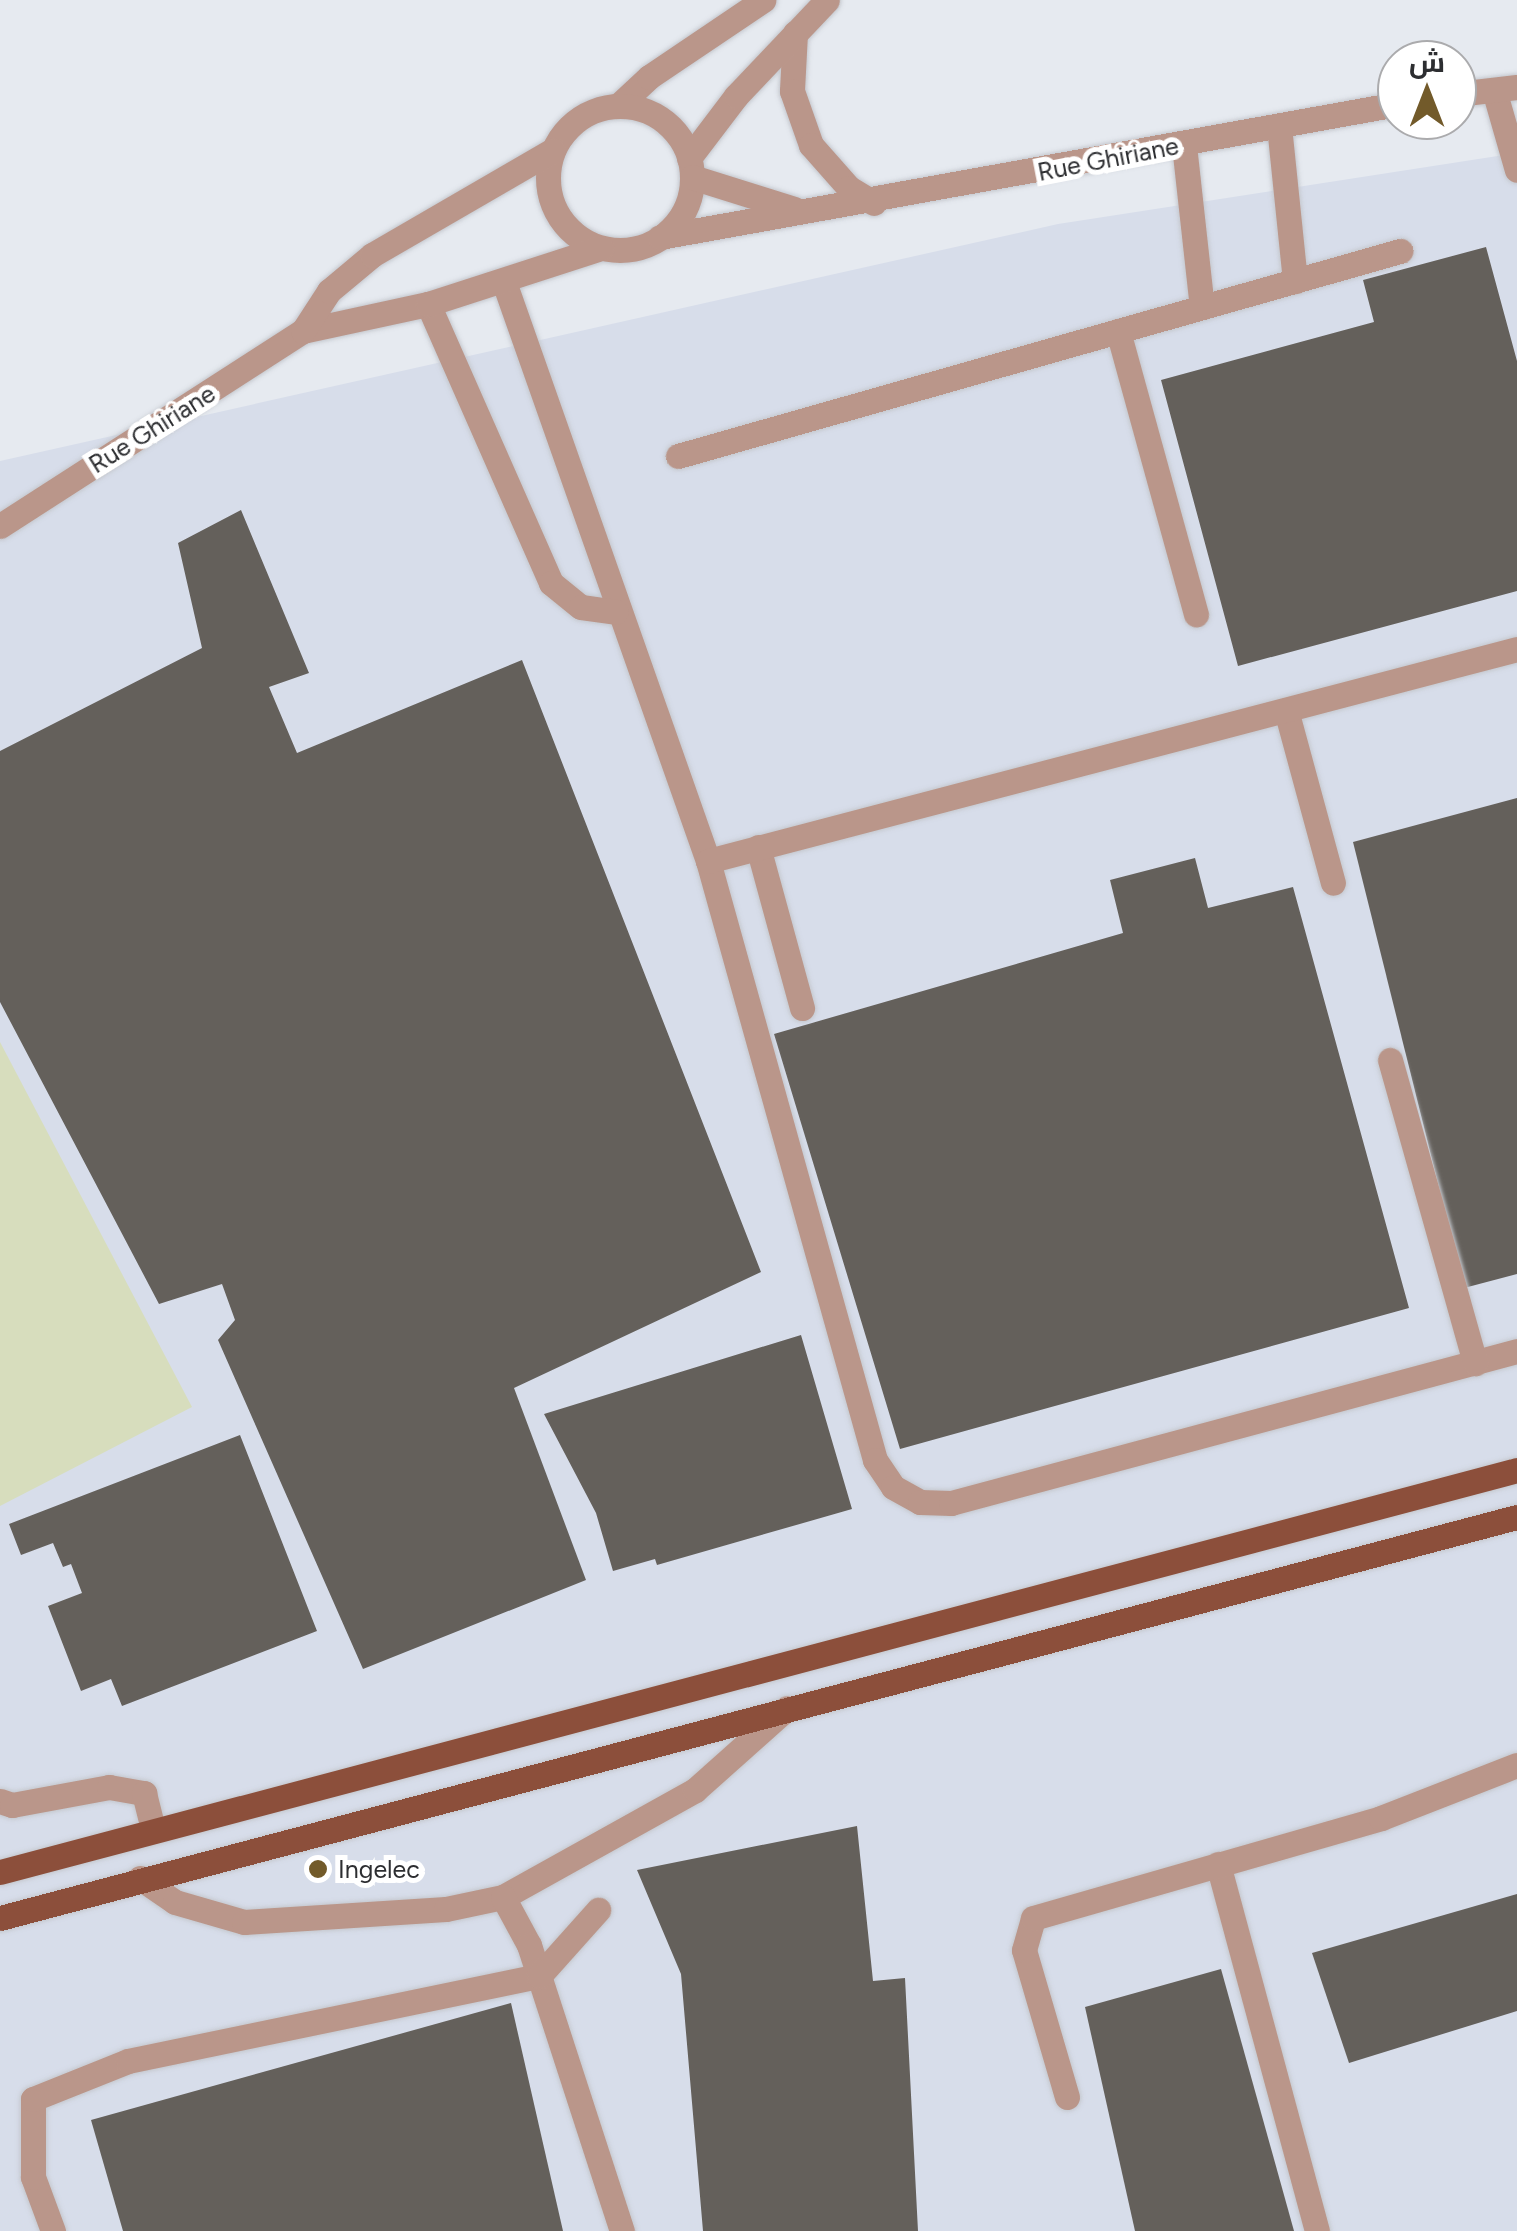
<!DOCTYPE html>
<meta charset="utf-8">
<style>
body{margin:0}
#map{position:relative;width:1517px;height:2231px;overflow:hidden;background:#e6eaf0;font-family:Figtree,Cairo,sans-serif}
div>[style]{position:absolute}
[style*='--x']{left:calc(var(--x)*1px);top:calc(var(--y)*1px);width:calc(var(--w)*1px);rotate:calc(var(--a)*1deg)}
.built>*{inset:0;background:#d7ddea}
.green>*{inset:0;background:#d7ddbd}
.building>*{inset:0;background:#64605b}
.roads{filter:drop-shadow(0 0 2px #c5c8ce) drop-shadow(0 0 2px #c5c8ce)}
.minor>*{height:25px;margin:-12.5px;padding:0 12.5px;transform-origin:12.5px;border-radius:12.5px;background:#ba968a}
.minor>.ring{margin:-12.5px;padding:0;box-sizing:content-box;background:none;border:25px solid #ba968a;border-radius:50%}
.major>*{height:25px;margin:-12.5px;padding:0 12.5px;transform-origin:12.5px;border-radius:12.5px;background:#8c4f3b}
.dots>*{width:28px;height:28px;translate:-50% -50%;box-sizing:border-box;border:5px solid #fff;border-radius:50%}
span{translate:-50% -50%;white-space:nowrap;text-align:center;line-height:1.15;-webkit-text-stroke:10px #fff;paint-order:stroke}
.street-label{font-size:25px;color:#2d2e31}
.poi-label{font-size:25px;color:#2d2e31}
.left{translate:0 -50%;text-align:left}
.north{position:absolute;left:1377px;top:40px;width:100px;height:100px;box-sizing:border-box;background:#fff;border:2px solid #ababad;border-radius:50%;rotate:0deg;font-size:28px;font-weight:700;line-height:40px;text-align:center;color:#2d2e31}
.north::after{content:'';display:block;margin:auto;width:35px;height:45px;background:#725a2a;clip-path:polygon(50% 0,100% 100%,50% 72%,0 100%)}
</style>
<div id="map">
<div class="built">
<i style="clip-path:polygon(1517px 153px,1517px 2231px,0 2231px,0 461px,1058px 224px)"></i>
</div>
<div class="green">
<i style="clip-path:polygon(0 1042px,192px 1407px,0 1506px)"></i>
</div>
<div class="building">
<i style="clip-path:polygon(1486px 247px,1517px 361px,1517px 591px,1238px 666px,1161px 380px,1374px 322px,1363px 280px)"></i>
<i style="clip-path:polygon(241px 510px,309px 673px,269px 687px,297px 753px,522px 660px,761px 1272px,514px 1388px,586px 1580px,363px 1669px,218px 1340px,235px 1320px,222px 1284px,159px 1304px,0 1002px,0 751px,202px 648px,178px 543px)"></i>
<i style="clip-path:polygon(1517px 798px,1517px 1274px,1464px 1288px,1353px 842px)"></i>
<i style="clip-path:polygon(1195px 858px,1208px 908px,1293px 887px,1409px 1308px,900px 1449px,774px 1034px,1123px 933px,1110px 880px)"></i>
<i style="clip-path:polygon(801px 1335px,852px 1509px,657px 1565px,655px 1559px,613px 1571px,596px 1513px,544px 1414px)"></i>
<i style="clip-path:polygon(240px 1435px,317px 1631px,122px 1706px,111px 1679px,81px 1691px,48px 1606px,82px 1593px,71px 1564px,63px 1567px,53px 1543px,21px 1555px,9px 1524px)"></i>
<i style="clip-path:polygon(857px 1826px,873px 1981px,905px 1978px,918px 2231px,703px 2231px,681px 1974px,637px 1870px)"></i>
<i style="clip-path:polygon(1517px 1894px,1517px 2011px,1349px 2063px,1312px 1953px)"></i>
<i style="clip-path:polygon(1221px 1969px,1294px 2231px,1135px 2231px,1085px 2007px)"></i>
<i style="clip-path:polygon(511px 2003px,563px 2231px,123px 2231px,91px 2120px)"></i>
</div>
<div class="roads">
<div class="minor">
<i style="--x:795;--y:33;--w:58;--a:93"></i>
<i style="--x:792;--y:91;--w:57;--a:70.6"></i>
<i style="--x:811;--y:145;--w:57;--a:48.5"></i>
<i style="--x:849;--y:188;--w:29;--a:31"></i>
<i style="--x:1494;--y:90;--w:83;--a:74"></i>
<i style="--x:1457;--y:94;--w:60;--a:-6.7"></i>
<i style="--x:618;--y:106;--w:42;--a:-43.1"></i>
<i style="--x:649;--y:77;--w:138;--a:-34"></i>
<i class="ring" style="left:548px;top:106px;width:119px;height:119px"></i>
<i style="--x:1279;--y:126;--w:156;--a:84.1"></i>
<i style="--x:1184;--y:145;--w:163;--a:83.7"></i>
<i style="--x:689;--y:158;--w:78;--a:-52.8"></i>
<i style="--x:736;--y:96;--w:132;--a:-46.5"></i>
<i style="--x:692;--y:177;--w:107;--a:17.4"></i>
<i style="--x:660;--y:237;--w:749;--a:-10.23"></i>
<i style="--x:504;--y:282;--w:614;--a:70.59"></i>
<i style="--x:708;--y:861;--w:622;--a:74.42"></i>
<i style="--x:875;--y:1460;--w:32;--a:56"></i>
<i style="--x:893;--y:1487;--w:31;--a:29"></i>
<i style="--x:920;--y:1502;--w:31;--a:2"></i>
<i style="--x:951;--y:1503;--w:586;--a:-15.03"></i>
<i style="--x:428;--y:304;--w:305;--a:66.2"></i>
<i style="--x:551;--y:583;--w:38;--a:39"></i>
<i style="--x:581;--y:607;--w:35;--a:8"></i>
<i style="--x:303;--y:331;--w:128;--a:-12.2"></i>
<i style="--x:428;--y:304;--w:182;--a:-17.9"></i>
<i style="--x:1118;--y:331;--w:294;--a:74.6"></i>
<i style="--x:678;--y:456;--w:751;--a:-15.85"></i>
<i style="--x:0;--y:526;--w:360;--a:-32.8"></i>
<i style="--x:303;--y:331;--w:48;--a:-57"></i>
<i style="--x:329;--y:291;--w:56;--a:-39.9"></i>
<i style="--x:372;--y:255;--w:209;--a:-30.1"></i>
<i style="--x:1286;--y:710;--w:179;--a:74.8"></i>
<i style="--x:758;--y:847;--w:167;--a:74.7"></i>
<i style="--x:708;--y:861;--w:836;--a:-14.68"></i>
<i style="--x:1390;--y:1060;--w:315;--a:74.3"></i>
<i style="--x:0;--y:1801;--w:13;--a:18"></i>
<i style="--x:12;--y:1805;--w:99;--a:-10.5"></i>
<i style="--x:109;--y:1787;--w:36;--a:10"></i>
<i style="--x:144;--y:1793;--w:38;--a:76"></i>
<i style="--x:1218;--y:1864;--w:380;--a:74.9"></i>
<i style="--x:140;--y:1878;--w:42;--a:34.4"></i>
<i style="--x:175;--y:1902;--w:72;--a:16.2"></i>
<i style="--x:244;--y:1922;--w:202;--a:-3.7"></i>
<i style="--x:446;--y:1909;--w:58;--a:-11.9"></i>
<i style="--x:503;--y:1897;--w:220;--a:-29.1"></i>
<i style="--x:695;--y:1790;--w:123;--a:-41.7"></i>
<i style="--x:503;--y:1897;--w:55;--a:61.6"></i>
<i style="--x:529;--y:1945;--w:301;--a:72"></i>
<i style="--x:1067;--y:2097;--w:153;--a:-106.3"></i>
<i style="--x:1024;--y:1950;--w:33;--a:-74"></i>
<i style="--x:1033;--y:1918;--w:362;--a:-16"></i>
<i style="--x:1381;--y:1818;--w:146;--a:-21.3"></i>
<i style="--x:53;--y:2231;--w:58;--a:-110.3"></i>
<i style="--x:33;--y:2177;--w:78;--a:-90"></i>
<i style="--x:33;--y:2099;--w:102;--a:-21.8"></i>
<i style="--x:128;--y:2061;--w:420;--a:-11.7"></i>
<i style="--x:539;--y:1976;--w:89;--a:-48.2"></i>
</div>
<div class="major">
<i style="--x:0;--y:1872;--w:1569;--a:-14.84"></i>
<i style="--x:0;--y:1918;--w:1569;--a:-14.81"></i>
</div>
</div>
<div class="dots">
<i style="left:318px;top:1869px;background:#725a2a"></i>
</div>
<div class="street-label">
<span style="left:1108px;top:159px;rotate:-11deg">Rue Ghiriane</span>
<span style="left:152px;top:429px;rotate:-32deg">Rue Ghiriane</span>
</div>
<div class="poi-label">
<span class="left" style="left:338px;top:1869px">Ingelec</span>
</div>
<div class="north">ش</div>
</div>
